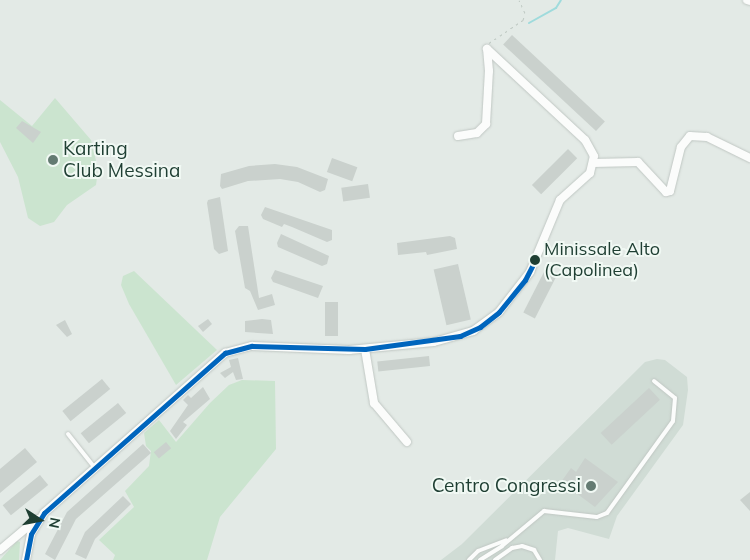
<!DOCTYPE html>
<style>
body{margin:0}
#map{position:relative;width:750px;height:560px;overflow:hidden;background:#e3eae6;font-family:Mulish,sans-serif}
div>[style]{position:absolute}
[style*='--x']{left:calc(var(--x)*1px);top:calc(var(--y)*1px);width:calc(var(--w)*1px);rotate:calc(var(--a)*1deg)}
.built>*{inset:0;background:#d0dcd5}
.green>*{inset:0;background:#cbe4cf}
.stream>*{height:2px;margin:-1px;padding:0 1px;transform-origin:1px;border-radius:1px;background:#9fdbdc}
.building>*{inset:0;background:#cad1cd;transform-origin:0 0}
.path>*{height:1px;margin-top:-0.5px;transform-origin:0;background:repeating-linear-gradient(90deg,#c0cac4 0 2.5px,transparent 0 6.5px)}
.roads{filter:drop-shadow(0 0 1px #c0c7c3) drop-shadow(0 0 1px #c0c7c3)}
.service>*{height:4px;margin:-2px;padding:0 2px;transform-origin:2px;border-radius:2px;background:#fbfcfb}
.minor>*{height:8px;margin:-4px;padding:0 4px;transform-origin:4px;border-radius:4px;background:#fbfcfb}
.bus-1>*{height:5px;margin:-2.5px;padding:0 2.5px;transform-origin:2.5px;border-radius:2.5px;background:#0065bd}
.dots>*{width:14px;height:14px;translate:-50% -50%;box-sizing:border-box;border:2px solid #f1f9f4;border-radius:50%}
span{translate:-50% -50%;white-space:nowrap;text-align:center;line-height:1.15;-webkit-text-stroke:4px #f1f9f4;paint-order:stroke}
.bus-label{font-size:18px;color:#1f3f33}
.left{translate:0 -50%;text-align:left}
.poi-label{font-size:19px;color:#1f3f33}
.right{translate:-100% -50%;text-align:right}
.north{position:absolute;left:15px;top:495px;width:50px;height:50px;-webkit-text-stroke:4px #f1f9f4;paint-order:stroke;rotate:101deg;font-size:14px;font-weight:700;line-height:20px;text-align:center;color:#1f3f33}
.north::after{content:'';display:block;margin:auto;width:18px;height:22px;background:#1f3f33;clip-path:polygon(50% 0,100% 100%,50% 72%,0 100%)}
</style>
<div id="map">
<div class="built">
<i style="clip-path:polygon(657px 359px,665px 360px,687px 377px,688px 390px,683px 425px,617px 516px,609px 539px,568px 528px,558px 531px,555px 560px,441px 560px,462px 544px,645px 362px)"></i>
</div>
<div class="green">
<i style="clip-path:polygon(55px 98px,91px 140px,97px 165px,97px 178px,96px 185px,67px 205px,54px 222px,40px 226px,28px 218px,18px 177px,0 142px,0 100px,32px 126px)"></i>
<i style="clip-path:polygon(134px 271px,217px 350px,176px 385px,129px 304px,121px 285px,123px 276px)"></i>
<i style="clip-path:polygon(242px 380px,275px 381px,276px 449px,220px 517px,207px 560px,113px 560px,115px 555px,99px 540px,134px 507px,125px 491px,149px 466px,151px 451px,146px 446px,144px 433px,159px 420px,176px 442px,210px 403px,229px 385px)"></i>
<i style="clip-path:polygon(17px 541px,20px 542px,19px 560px,0 560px)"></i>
</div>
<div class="stream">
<i style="--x:529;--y:23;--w:31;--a:-29"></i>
<i style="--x:556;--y:8;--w:9;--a:-58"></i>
</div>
<div class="building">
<i style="left:512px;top:35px;width:127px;height:13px;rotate:43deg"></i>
<i style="clip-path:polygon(22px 121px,41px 132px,33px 143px,16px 128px)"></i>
<i style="left:568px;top:149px;width:13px;height:51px;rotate:45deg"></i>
<i style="left:332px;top:158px;width:27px;height:15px;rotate:20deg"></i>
<i style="clip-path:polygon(275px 164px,297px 167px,328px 179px,325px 190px,320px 192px,298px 182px,280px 179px,248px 181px,222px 189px,220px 186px,221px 174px,249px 166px)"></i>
<i style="left:368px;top:184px;width:14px;height:27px;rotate:82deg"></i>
<i style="clip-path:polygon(220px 197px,228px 251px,219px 254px,214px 249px,207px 203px,208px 200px)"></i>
<i style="clip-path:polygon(265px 207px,332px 230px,332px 240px,327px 242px,292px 227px,284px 224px,282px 227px,263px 219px,261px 215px)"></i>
<i style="clip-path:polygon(248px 226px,259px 298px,272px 294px,275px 305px,258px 310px,250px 291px,245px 288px,235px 231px,239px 226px)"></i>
<i style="clip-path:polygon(281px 234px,329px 256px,327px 264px,322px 266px,278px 247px,277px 243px)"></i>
<i style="clip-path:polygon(450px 236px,455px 238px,457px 249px,427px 255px,426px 252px,398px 255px,397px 243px)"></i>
<i style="left:458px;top:264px;width:57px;height:25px;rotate:77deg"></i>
<i style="left:546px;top:268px;width:13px;height:50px;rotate:27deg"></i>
<i style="clip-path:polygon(275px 270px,323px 286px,318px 298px,273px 282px,271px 278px)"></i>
<i style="left:325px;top:302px;width:13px;height:34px"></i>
<i style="clip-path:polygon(208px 319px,212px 324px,203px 332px,198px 326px)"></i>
<i style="clip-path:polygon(262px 319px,271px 320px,273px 334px,245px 332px,245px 321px)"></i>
<i style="clip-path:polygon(65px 320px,72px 334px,67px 337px,56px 325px)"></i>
<i style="left:429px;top:356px;width:10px;height:52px;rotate:84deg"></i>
<i style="clip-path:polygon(238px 358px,243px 379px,236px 380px,233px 372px,225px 378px,220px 373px,231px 367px,229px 360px)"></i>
<i style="left:102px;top:379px;width:13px;height:51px;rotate:51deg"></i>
<i style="clip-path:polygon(203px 387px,210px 399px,183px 422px,187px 425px,176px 439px,170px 431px,188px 405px,183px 400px,188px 395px,191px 398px)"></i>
<i style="left:649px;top:388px;width:16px;height:66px;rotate:47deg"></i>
<i style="left:118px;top:403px;width:13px;height:48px;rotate:51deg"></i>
<i style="left:166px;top:442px;width:8px;height:16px;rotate:50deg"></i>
<i style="clip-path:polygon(143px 444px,151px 453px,76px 519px,55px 560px,45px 554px,67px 512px)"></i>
<i style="clip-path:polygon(25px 448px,37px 462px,0 493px,0 469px)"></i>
<i style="clip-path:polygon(585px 458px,618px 482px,595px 507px,561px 482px,571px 468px,576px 472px)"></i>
<i style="left:40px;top:475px;width:13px;height:48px;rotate:51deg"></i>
<i style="clip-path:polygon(750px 492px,750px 511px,740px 500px)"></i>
<i style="clip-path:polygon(123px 496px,131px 504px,95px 539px,86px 559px,75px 554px,85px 532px)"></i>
</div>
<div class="path">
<i style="--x:489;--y:43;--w:41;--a:-34.1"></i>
<i style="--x:523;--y:20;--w:7;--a:-74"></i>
<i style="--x:525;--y:13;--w:14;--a:-115"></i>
</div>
<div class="roads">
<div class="service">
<i style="--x:68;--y:434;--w:43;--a:51.5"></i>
<i style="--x:469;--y:560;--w:13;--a:-45"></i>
<i style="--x:478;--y:551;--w:30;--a:-21"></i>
<i style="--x:480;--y:560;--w:26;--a:-32"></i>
<i style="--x:502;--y:546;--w:55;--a:-39.8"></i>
<i style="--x:544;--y:511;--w:53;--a:6.5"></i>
<i style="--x:597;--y:517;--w:11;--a:-22"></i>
<i style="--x:607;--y:513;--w:113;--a:-54.3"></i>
<i style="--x:673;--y:421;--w:23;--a:-85"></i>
<i style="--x:675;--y:398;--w:27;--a:-141"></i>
<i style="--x:495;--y:560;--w:21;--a:-35"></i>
<i style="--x:512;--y:548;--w:10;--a:-11"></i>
<i style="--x:522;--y:546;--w:13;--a:18"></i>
<i style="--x:534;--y:550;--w:12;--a:59"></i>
</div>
<div class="minor">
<i style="--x:747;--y:0;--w:3;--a:18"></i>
<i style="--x:458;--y:136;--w:19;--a:-9"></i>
<i style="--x:477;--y:133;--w:13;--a:-45"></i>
<i style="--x:486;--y:124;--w:53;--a:-86.8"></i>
<i style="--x:489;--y:71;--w:22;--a:-95"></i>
<i style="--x:593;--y:163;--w:45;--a:-1.3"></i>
<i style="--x:638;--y:162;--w:41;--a:47"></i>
<i style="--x:666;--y:192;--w:4;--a:-14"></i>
<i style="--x:670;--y:191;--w:45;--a:-76"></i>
<i style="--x:681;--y:147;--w:14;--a:-51"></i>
<i style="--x:690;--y:136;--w:17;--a:3"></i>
<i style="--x:707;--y:137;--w:48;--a:26"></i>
<i style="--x:365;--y:349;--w:55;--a:80.5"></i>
<i style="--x:374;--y:403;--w:51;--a:49.8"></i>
<i style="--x:0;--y:550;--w:48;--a:-40"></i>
<i style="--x:26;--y:560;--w:26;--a:-79"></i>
<i style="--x:31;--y:534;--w:25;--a:-58"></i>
<i style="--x:44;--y:513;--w:242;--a:-41.5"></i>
<i style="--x:225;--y:353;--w:28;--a:-15"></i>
<i style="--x:252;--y:346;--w:97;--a:2.4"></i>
<i style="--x:349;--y:350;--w:85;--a:-5.4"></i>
<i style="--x:434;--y:342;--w:41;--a:-15.8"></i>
<i style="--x:473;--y:331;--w:32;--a:-36"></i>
<i style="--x:499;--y:312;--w:51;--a:-52.2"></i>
<i style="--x:530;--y:272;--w:78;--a:-67.4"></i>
<i style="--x:560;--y:200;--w:40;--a:-42"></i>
<i style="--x:590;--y:173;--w:17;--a:-77"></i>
<i style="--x:594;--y:156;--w:18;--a:-119"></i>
<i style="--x:585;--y:140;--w:134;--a:-137.1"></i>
</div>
</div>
<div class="bus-1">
<i style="--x:26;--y:560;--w:26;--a:-79"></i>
<i style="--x:31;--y:534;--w:25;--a:-58"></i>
<i style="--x:44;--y:513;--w:242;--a:-41.5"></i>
<i style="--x:225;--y:353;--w:28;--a:-15"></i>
<i style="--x:252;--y:346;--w:113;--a:1.5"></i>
<i style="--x:365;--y:349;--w:96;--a:-7.8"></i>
<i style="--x:460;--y:336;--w:22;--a:-24"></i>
<i style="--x:480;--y:327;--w:24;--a:-38"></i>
<i style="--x:499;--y:312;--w:41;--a:-50.9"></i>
<i style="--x:525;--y:280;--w:22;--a:-63"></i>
</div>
<div class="dots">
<i style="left:53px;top:160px;background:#647b72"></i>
<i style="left:535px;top:260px;background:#1f3f33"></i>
<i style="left:591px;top:486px;background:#647b72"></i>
</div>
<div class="bus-label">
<span class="left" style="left:544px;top:260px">Minissale Alto<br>(Capolinea)</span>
</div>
<div class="poi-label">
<span class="left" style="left:63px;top:160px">Karting<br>Club Messina</span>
<span class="right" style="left:581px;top:486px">Centro Congressi</span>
</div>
<div class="north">N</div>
</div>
